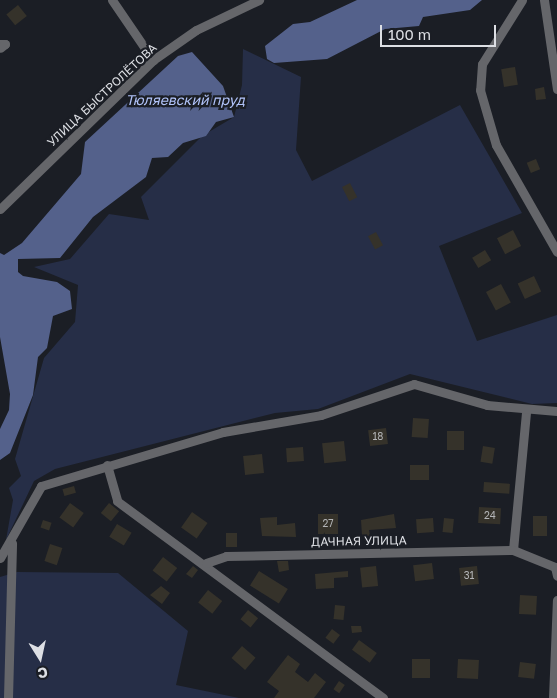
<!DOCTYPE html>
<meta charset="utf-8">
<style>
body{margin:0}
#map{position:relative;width:557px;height:698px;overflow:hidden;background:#1b1e25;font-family:"Golos Text",sans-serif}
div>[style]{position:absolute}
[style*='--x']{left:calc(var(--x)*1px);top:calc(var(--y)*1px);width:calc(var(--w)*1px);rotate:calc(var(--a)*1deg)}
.green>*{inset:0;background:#262e47}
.water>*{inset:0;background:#54618b}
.building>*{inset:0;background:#35322a;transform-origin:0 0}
.minor>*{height:9px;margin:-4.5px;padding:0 4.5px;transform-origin:4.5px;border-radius:4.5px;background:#65666a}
span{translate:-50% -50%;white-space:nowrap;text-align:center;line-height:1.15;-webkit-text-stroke:4.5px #1b1e25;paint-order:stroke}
.number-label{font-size:10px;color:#b3b4b6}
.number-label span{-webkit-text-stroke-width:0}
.street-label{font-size:12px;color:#dddfe4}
.water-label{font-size:14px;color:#b1c3f9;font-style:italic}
.north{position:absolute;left:15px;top:633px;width:50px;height:50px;-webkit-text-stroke:4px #1b1e25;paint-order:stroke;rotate:170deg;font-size:14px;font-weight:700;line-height:20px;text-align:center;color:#dddfe4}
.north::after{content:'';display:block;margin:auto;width:18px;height:22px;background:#dddfe4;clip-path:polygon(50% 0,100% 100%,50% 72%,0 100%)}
.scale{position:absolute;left:380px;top:25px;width:116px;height:22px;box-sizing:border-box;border:2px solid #dddfe4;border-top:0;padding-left:6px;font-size:15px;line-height:18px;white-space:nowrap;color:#dddfe4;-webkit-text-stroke:4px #1b1e25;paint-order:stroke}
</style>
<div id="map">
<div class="green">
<i style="clip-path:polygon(243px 49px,301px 77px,296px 150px,312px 181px,460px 105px,522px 213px,439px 246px,477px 341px,557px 315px,557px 403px,532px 404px,410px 374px,318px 409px,275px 413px,55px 469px,34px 481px,6px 540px,13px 500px,9px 488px,21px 476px,15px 459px,44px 358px,75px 322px,78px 285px,34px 267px,70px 259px,109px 214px,149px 220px,141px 197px,202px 136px,234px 117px,242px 85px)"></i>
<i style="clip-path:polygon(17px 572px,118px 573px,188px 631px,176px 685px,239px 698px,0 698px,0 577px)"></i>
</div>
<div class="water">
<i style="clip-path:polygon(357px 0,482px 0,470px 10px,423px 17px,419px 26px,385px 29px,327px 59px,274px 63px,267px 59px,265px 46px,293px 24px,310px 22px)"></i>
<i style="clip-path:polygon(192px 52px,223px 86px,234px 117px,216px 122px,206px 136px,183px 143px,168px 157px,152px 158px,146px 177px,93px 217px,60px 258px,18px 259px,18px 272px,23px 276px,57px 282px,70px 291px,72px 309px,53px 316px,47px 348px,38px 357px,33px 395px,10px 453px,0 460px,0 429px,9px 410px,10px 394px,0 337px,0 253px,4px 255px,22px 243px,81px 174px,85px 142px,178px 56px)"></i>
</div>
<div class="building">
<i style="left:18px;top:5px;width:14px;height:15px;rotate:51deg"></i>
<i style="left:515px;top:67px;width:18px;height:14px;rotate:81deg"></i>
<i style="clip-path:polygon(544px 87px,546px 99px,536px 100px,535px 89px)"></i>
<i style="left:536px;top:159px;width:11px;height:10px;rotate:68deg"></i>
<i style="left:350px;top:183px;width:16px;height:9px;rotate:63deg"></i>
<i style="left:513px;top:230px;width:18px;height:18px;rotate:63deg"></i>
<i style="left:376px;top:232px;width:15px;height:9px;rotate:62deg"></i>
<i style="left:485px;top:250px;width:12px;height:15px;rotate:59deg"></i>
<i style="left:534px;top:276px;width:17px;height:18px;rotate:65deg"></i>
<i style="left:501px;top:284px;width:21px;height:17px;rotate:62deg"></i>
<i style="left:413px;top:418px;width:16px;height:19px;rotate:4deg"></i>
<i style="left:386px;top:428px;width:16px;height:18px;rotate:83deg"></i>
<i style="left:447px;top:431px;width:17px;height:19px"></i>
<i style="left:344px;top:441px;width:20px;height:22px;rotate:84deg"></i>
<i style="left:483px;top:446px;width:12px;height:16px;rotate:9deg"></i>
<i style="left:303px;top:447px;width:14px;height:17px;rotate:86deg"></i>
<i style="left:262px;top:454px;width:19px;height:19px;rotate:84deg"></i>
<i style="left:410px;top:465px;width:19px;height:15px"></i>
<i style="left:484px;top:482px;width:26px;height:10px;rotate:4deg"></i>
<i style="left:74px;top:486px;width:7px;height:12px;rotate:74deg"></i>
<i style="left:70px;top:503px;width:17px;height:18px;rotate:36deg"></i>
<i style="left:109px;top:503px;width:13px;height:13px;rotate:39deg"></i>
<i style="left:479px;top:507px;width:22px;height:16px;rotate:3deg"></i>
<i style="left:192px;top:512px;width:19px;height:19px;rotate:35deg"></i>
<i style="left:318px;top:514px;width:20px;height:20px"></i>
<i style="clip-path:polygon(394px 514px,396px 528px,369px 530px,370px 536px,362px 536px,361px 520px)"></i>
<i style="left:533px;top:516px;width:14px;height:20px"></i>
<i style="clip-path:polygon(277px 517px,277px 525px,295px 523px,296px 537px,262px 536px,260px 518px)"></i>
<i style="left:433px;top:518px;width:14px;height:17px;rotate:86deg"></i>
<i style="left:444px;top:518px;width:10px;height:14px;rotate:6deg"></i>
<i style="left:43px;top:520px;width:9px;height:8px;rotate:18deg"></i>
<i style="left:117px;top:524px;width:17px;height:15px;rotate:31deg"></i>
<i style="left:226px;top:533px;width:11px;height:14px"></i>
<i style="left:50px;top:544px;width:13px;height:18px;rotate:18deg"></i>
<i style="left:163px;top:557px;width:18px;height:17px;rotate:38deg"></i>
<i style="clip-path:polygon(277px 561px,288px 561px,289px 570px,279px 572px)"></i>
<i style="left:432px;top:563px;width:16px;height:19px;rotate:83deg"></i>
<i style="clip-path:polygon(193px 566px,198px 570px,192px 578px,186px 574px)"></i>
<i style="left:376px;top:566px;width:20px;height:16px;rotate:84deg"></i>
<i style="left:477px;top:566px;width:18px;height:18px;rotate:84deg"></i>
<i style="left:259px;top:571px;width:34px;height:17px;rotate:32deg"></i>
<i style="clip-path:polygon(348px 571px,348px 577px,334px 578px,334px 588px,316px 589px,315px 574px)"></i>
<i style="clip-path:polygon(161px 586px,170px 593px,162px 604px,150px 595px)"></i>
<i style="left:208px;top:590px;width:18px;height:16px;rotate:38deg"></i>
<i style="left:520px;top:595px;width:17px;height:19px;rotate:3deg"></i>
<i style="left:335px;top:605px;width:10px;height:14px;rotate:6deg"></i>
<i style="left:248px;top:610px;width:13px;height:12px;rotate:39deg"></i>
<i style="clip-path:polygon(351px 626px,361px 626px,362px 632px,352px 633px)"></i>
<i style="left:332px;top:629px;width:10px;height:11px;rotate:37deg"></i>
<i style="left:359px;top:640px;width:22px;height:12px;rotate:36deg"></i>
<i style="left:242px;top:646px;width:18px;height:16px;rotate:41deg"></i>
<i style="clip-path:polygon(288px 655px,300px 664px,295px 672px,308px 682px,315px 673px,326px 682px,314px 698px,274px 698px,279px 691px,267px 682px)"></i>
<i style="left:412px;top:659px;width:18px;height:19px"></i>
<i style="left:458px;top:659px;width:21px;height:19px;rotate:3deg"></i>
<i style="left:520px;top:662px;width:16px;height:15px;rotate:7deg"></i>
<i style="left:339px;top:681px;width:7px;height:10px;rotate:34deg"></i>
</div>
<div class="minor">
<i style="--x:112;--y:0;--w:73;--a:55.7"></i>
<i style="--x:522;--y:0;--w:75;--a:122"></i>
<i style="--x:482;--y:64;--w:26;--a:94"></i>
<i style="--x:480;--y:90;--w:57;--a:73.8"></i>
<i style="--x:496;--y:145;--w:123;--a:60.3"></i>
<i style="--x:544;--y:0;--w:90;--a:81.7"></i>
<i style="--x:0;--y:44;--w:5;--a:0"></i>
<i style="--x:5;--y:44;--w:6;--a:141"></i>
<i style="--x:0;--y:209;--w:214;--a:-44.2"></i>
<i style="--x:153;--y:60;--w:52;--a:-34.9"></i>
<i style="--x:196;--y:30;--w:70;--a:-25.5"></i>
<i style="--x:107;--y:465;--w:37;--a:74"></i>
<i style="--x:117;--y:501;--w:331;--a:36.5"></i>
<i style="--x:513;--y:550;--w:139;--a:-84.6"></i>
<i style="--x:0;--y:558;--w:83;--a:-60.3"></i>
<i style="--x:41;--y:486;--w:190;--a:-16.5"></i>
<i style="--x:223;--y:432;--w:99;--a:-9.8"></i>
<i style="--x:321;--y:415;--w:98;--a:-18.4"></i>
<i style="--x:414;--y:384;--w:76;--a:16"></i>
<i style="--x:487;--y:405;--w:70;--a:4.9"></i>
<i style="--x:206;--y:563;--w:21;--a:-19"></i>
<i style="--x:226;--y:556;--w:287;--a:-1.2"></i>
<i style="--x:513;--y:550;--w:45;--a:22"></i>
<i style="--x:555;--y:567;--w:9;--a:77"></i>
<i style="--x:8;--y:698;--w:155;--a:-88.5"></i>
<i style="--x:553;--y:698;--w:98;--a:-87.7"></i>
</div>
<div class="number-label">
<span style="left:378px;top:437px">18</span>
<span style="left:490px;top:516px">24</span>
<span style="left:328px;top:524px">27</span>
<span style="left:469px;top:576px">31</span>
</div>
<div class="street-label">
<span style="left:102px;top:95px;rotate:-43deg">УЛИЦА БЫСТРОЛЁТОВА</span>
<span style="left:359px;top:541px;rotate:-1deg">ДАЧНАЯ УЛИЦА</span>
</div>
<div class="water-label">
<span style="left:185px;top:100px">Тюляевский пруд</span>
</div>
<div class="north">С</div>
<div class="scale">100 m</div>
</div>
